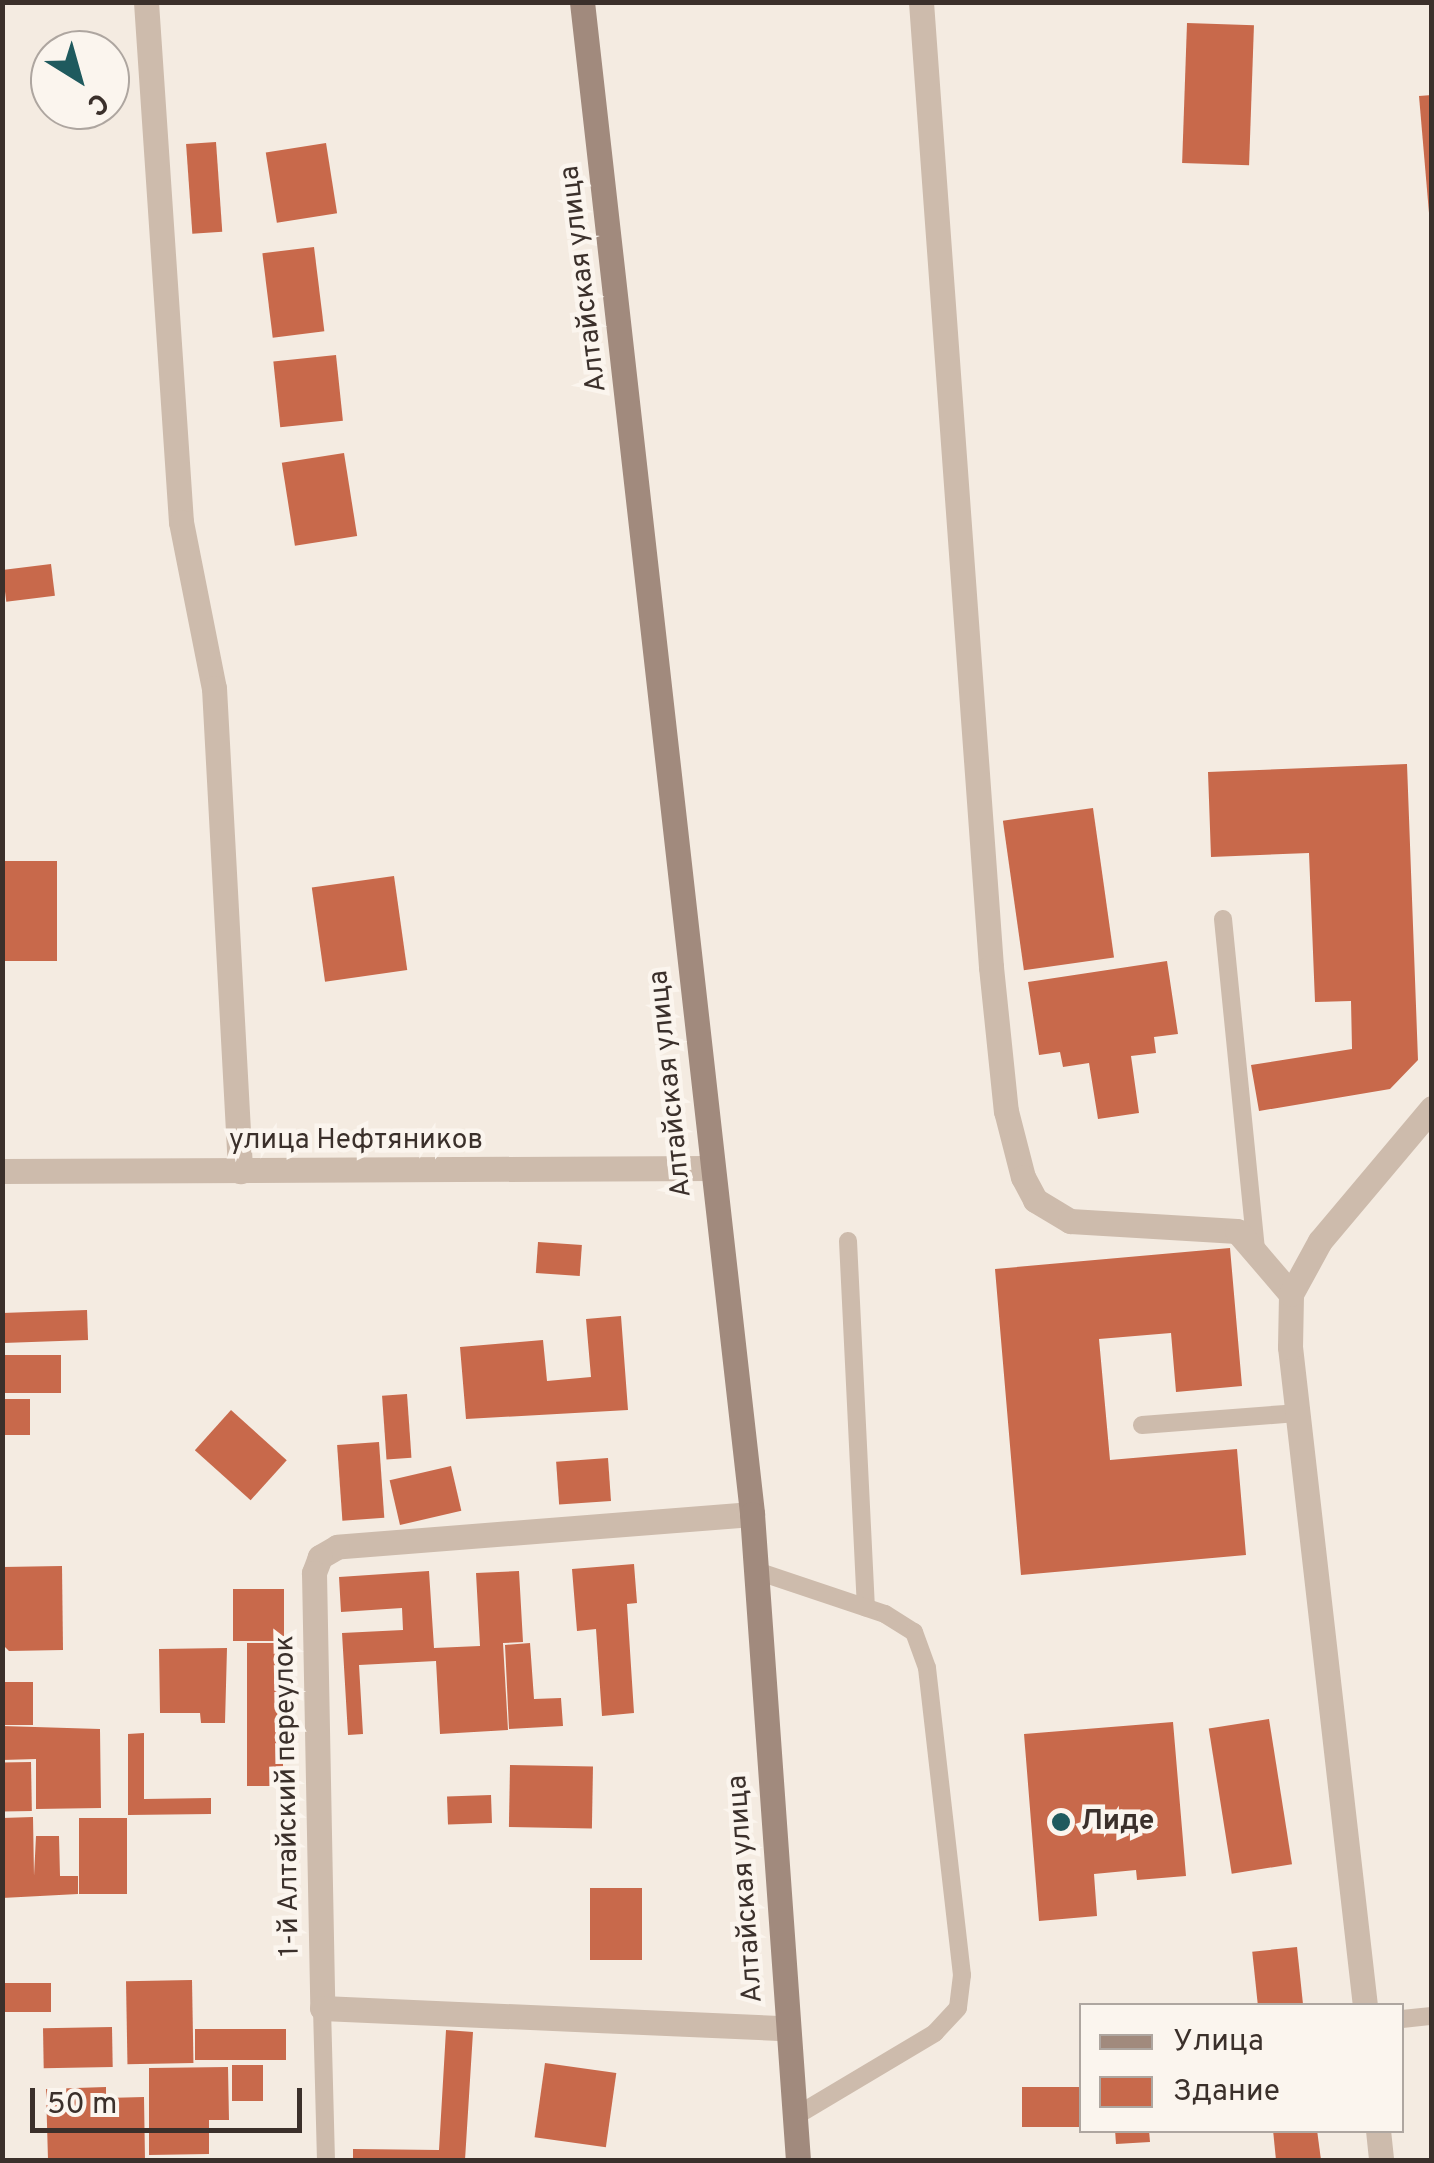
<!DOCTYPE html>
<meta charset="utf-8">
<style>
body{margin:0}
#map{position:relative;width:1434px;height:2163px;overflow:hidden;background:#f4ebe1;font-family:Overpass,sans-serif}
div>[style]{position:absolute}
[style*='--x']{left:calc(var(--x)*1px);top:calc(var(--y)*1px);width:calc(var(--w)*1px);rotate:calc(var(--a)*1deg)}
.building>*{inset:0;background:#c8694b;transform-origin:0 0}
.service>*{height:18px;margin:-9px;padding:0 9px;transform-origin:9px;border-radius:9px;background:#cdbbac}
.minor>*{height:25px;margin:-12.5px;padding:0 12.5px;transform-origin:12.5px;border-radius:12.5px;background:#cdbbac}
.tertiary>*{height:25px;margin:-12.5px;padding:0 12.5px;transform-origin:12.5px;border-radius:12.5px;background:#cdbbac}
.secondary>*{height:25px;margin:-12.5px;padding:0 12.5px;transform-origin:12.5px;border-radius:12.5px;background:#a18a7d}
.dots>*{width:28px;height:28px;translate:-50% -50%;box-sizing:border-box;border:5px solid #fbf5ee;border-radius:50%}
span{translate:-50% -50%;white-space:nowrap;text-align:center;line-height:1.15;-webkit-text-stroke:9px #fbf5ee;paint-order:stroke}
.street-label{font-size:28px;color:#3b302b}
.poi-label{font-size:28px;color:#3b302b;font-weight:700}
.left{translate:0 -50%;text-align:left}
.frame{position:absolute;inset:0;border:5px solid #3b302b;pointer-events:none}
.legend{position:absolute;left:1079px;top:2003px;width:325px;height:130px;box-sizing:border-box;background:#fbf5ee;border:2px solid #aea6a0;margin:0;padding:12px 18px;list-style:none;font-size:30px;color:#3b302b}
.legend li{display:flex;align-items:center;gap:20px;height:50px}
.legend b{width:50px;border:2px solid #aea6a0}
.north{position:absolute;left:30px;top:30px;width:100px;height:100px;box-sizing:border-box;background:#fbf5ee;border:2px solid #aea6a0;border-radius:50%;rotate:143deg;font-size:28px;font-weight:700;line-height:40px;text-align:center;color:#3b302b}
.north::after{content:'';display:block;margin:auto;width:35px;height:45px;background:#1f5a5e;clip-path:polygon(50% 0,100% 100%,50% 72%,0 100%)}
.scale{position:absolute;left:30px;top:2088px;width:272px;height:45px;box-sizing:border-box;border:5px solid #3b302b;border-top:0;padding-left:12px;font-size:30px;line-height:35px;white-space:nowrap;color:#3b302b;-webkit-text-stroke:8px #fbf5ee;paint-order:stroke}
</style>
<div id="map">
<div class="building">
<i style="left:1187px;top:23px;width:67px;height:140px;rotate:2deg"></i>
<i style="clip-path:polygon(1432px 95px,1432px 213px,1429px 213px,1419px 96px)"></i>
<i style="left:216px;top:142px;width:90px;height:30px;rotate:86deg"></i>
<i style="left:326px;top:143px;width:71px;height:61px;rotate:81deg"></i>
<i style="left:314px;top:247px;width:85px;height:52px;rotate:83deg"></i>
<i style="left:336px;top:355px;width:66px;height:63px;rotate:84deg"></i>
<i style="left:344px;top:453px;width:84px;height:63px;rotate:81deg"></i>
<i style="left:51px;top:564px;width:32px;height:49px;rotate:83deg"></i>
<i style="clip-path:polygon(1407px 764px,1418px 1060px,1390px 1089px,1259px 1111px,1251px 1065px,1352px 1049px,1351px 1001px,1315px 1002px,1309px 853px,1211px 857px,1208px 772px)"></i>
<i style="left:1093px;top:808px;width:151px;height:91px;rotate:82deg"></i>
<i style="left:2px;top:861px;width:55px;height:100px"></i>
<i style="left:394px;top:876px;width:95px;height:83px;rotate:82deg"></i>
<i style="clip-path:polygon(1167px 961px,1178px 1034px,1154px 1037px,1156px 1053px,1131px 1056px,1139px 1113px,1098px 1119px,1089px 1063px,1063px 1067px,1060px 1052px,1039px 1055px,1028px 982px)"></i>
<i style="left:538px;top:1242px;width:44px;height:31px;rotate:4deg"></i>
<i style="clip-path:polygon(1230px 1248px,1242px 1386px,1176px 1392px,1171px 1333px,1099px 1339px,1110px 1460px,1237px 1449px,1246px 1555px,1021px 1575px,995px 1269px)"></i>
<i style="left:87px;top:1310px;width:30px;height:85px;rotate:88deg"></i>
<i style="clip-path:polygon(621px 1316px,628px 1410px,466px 1419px,460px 1347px,543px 1340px,547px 1381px,591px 1377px,586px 1319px)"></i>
<i style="left:2px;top:1355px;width:59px;height:38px"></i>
<i style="left:407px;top:1394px;width:64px;height:25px;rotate:86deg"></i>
<i style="left:30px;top:1399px;width:36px;height:28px;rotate:90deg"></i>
<i style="left:231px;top:1410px;width:75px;height:54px;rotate:42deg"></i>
<i style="left:379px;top:1442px;width:76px;height:42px;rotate:86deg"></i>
<i style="left:608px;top:1458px;width:43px;height:52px;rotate:86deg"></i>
<i style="left:451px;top:1466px;width:46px;height:63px;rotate:77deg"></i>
<i style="clip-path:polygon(634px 1564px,637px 1603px,627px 1604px,634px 1713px,602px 1716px,596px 1629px,577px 1631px,572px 1569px)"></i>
<i style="clip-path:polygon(62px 1566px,63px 1650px,9px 1651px,2px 1644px,3px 1567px)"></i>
<i style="clip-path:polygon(429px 1571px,434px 1648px,480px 1646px,476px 1573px,519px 1571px,523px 1642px,503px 1643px,508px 1730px,440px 1734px,436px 1661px,359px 1665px,363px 1734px,348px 1735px,342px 1633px,403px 1630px,402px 1608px,341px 1612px,339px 1577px)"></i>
<i style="left:284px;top:1589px;width:52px;height:51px;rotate:90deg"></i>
<i style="left:247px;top:1643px;width:36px;height:143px"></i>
<i style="clip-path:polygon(530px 1643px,534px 1699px,561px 1698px,563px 1726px,509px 1729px,505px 1645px)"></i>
<i style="clip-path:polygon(227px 1648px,225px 1723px,201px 1723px,200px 1713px,160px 1713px,159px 1649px)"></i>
<i style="left:2px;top:1682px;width:31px;height:43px"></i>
<i style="left:1269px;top:1719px;width:147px;height:61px;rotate:81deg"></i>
<i style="clip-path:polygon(1173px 1722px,1186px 1876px,1137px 1880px,1136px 1870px,1094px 1874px,1097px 1916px,1039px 1921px,1024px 1734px)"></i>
<i style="clip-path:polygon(2px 1726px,100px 1729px,101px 1808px,36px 1809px,36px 1759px,2px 1760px)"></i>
<i style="clip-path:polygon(144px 1733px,144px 1799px,211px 1798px,211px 1814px,128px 1815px,128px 1734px)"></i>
<i style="left:31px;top:1762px;width:49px;height:29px;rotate:89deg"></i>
<i style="left:510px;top:1765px;width:83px;height:62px;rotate:1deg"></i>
<i style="left:491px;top:1795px;width:28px;height:44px;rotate:88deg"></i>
<i style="clip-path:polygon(33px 1817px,34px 1876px,36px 1836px,59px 1836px,60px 1876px,78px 1876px,78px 1894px,2px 1898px,2px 1818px)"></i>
<i style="left:79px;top:1818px;width:48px;height:76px"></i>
<i style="left:590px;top:1888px;width:52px;height:72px"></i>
<i style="left:1297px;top:1947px;width:59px;height:45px;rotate:84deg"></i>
<i style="left:192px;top:1980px;width:83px;height:66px;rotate:89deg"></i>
<i style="left:51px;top:1983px;width:29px;height:49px;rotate:90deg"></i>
<i style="left:112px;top:2027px;width:40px;height:69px;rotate:89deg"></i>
<i style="left:286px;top:2029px;width:31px;height:91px;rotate:90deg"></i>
<i style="clip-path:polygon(446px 2030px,473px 2032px,465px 2160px,353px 2160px,353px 2149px,439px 2150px)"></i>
<i style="left:545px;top:2063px;width:72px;height:75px;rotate:8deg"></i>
<i style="left:232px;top:2065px;width:31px;height:36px"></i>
<i style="clip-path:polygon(228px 2067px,229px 2120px,209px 2120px,209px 2154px,149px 2155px,149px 2068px)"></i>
<i style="clip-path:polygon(106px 2087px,106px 2098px,144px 2097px,145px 2160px,48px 2160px,46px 2089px)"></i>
<i style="left:1082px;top:2087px;width:40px;height:60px;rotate:90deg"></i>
<i style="clip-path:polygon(1115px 2130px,1149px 2130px,1150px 2142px,1116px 2144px)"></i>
<i style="clip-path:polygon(1273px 2130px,1317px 2130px,1321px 2160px,1276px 2160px)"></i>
</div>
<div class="service">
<i style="--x:1223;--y:919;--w:331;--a:84.3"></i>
<i style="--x:848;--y:1241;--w:367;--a:87.2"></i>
<i style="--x:1142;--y:1425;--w:155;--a:-4.4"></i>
<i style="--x:757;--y:1571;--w:135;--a:18.6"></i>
<i style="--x:885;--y:1614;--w:34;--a:32"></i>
<i style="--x:914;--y:1632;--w:38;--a:70"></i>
<i style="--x:927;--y:1668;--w:309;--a:83.5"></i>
<i style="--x:962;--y:1975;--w:33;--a:97"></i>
<i style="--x:958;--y:2008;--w:34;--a:133"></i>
<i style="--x:935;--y:2033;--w:164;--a:149.2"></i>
<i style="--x:322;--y:2008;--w:152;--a:88.5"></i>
<i style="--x:1402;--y:2019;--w:30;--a:-6"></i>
</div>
<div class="minor">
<i style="--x:146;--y:2;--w:521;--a:86.15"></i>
<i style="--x:181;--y:522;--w:169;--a:78.8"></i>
<i style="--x:214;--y:688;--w:484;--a:86.9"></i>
<i style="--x:921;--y:2;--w:968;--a:85.85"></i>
<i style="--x:991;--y:967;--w:145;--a:84.1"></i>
<i style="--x:1006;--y:1111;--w:68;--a:75.6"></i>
<i style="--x:1023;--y:1177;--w:26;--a:62"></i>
<i style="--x:1035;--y:1200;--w:41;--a:31"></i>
<i style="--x:1070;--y:1221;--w:167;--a:3.4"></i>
<i style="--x:1237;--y:1231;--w:83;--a:49.4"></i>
<i style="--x:2;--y:1171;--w:708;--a:-0.24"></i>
<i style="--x:752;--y:1514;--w:416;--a:175.5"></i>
<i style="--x:337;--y:1547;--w:20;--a:150"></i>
<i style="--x:320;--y:1557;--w:17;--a:111"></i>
<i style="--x:314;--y:1573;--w:435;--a:88.9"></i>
<i style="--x:322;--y:2008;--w:463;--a:2.5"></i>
</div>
<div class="tertiary">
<i style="--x:1365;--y:2006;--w:663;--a:-96.49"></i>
<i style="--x:1290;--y:1347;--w:53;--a:-88.9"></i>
<i style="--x:1291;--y:1294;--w:60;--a:-61.3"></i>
<i style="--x:1320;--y:1241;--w:174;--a:-49.9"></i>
<i style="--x:1378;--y:2130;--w:30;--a:84"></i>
</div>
<div class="secondary">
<i style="--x:582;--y:2;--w:1522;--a:83.58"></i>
<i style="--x:752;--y:1514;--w:648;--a:85.93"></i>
</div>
<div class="dots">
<i style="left:1061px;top:1822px;background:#1f5a5e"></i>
</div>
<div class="street-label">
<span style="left:584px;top:279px;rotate:-97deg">Алтайская улица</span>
<span style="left:671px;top:1084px;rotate:-96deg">Алтайская улица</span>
<span style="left:356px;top:1141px">улица Нефтяников</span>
<span style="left:288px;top:1796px;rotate:-91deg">1-й Алтайский переулок</span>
<span style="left:746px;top:1889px;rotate:-94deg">Алтайская улица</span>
</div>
<div class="poi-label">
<span class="left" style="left:1081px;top:1822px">Лиде</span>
</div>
<div class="frame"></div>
<ul class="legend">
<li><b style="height:12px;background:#a18a7d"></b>Улица</li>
<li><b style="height:28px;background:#c8694b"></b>Здание</li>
</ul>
<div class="north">С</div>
<div class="scale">50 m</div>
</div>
